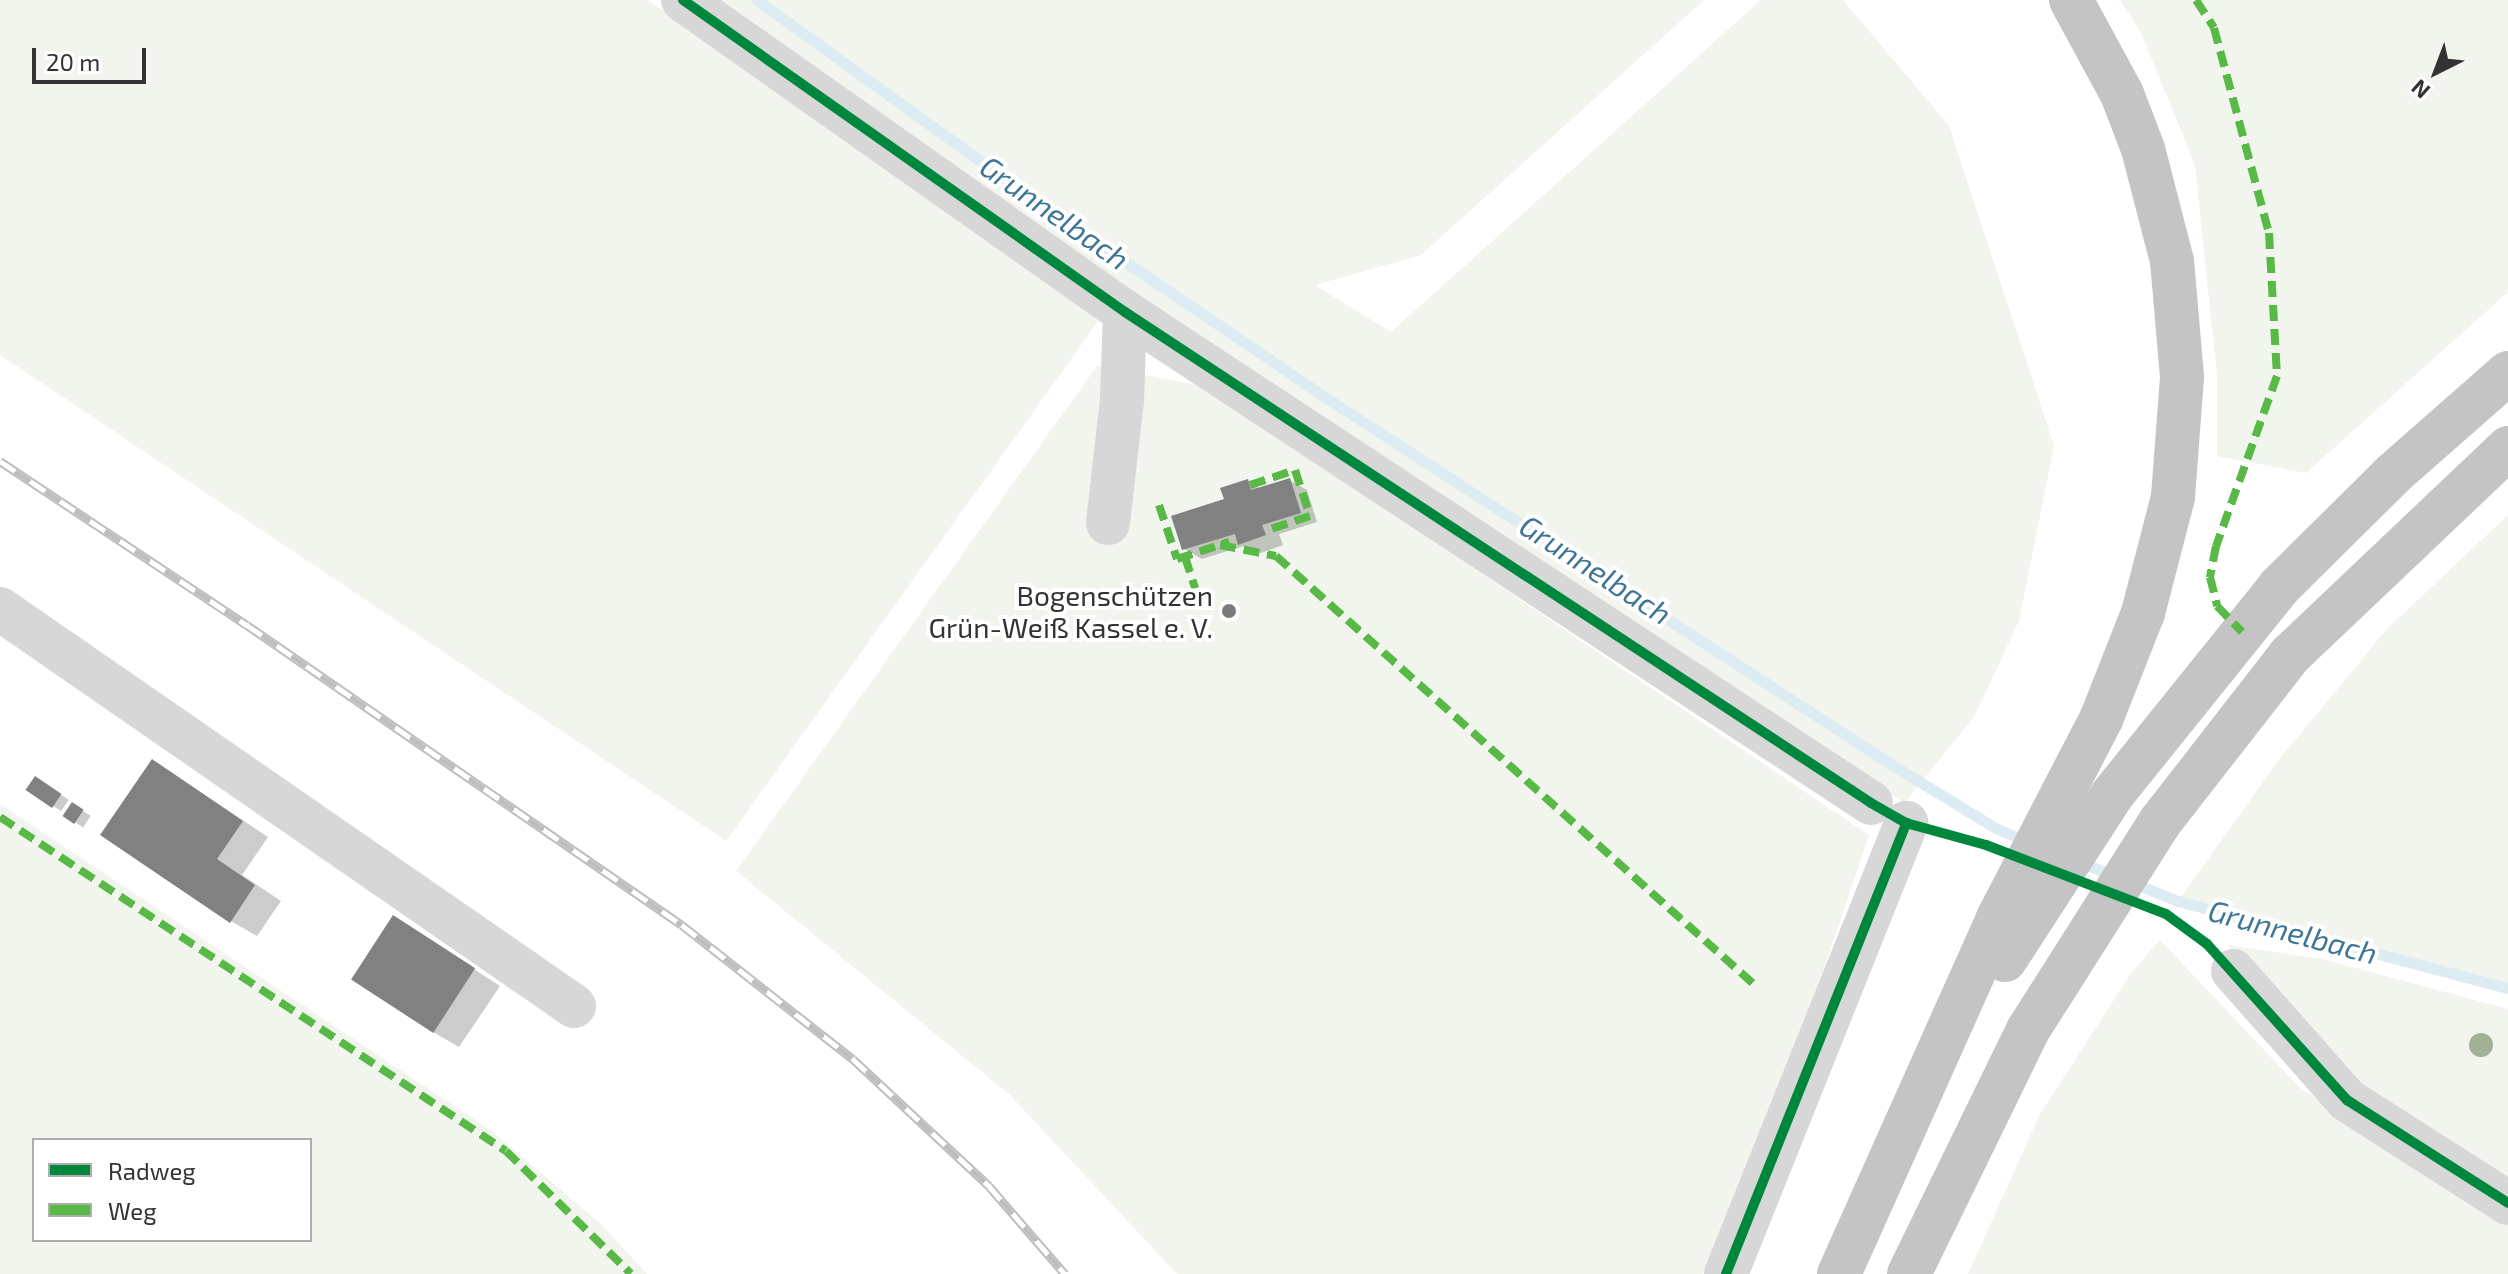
<!DOCTYPE html>
<meta charset="utf-8">
<style>
body{margin:0}
#map{position:relative;width:2508px;height:1274px;overflow:hidden;background:#fff;font-family:"Exo 2",sans-serif}
div>[style]{position:absolute}
[style*='--x']{left:calc(var(--x)*1px);top:calc(var(--y)*1px);width:calc(var(--w)*1px);rotate:calc(var(--a)*1deg)}
.green>*{inset:0;background:#f1f5ed}
.shadow>*{inset:0;background:#0003;transform-origin:0 0}
.stream>*{height:11px;margin:-5.5px;padding:0 5.5px;transform-origin:5.5px;border-radius:5.5px;background:#ddebf3}
.building>*{inset:0;background:#818181;transform-origin:0 0}
.minor>*{height:44px;margin:-22px;padding:0 22px;transform-origin:22px;border-radius:22px;background:#d7d7d7}
.highway>*{height:44px;margin:-22px;padding:0 22px;transform-origin:22px;border-radius:22px;background:#c4c4c4}
.rail>*{height:9px;margin-top:-4.5px;transform-origin:0;background:repeating-linear-gradient(90deg,#fff 0 18px,#bebebe 0 36px);box-sizing:border-box;border-block:2px solid #bebebe}
.quiet>*{height:8px;margin-top:-4px;transform-origin:0;background:repeating-linear-gradient(90deg,#58b947 0 16px,transparent 0 24px)}
.cycleway>*{height:10px;margin:-5px;padding:0 5px;transform-origin:5px;border-radius:5px;background:#00873e}
.trees>*{width:24px;height:24px;margin:-12px;border-radius:50%;background:#a2b095}
.dots>*{width:22px;height:22px;translate:-50% -50%;box-sizing:border-box;border:4px solid #fff;border-radius:50%}
span{translate:-50% -50%;white-space:nowrap;text-align:center;line-height:1.15;-webkit-text-stroke:8px #fff;paint-order:stroke}
.poi-label{font-size:28px;color:#333}
.right{translate:-100% -50%;text-align:right}
.water-label{font-size:30px;color:#3f7597;font-style:italic}
.legend{position:absolute;left:32px;top:1138px;width:280px;height:104px;box-sizing:border-box;background:#fff;border:2px solid #adadad;margin:0;padding:10px 14px;list-style:none;font-size:24px;color:#333}
.legend li{display:flex;align-items:center;gap:16px;height:40px}
.legend b{width:40px;border:2px solid #adadad}
.north{position:absolute;left:2396px;top:32px;width:80px;height:80px;-webkit-text-stroke:6px #fff;paint-order:stroke;rotate:222deg;font-size:22px;font-weight:700;line-height:32px;text-align:center;color:#333}
.north::after{content:'';display:block;margin:auto;width:28px;height:36px;background:#333;clip-path:polygon(50% 0,100% 100%,50% 72%,0 100%)}
.scale{position:absolute;left:32px;top:48px;width:114px;height:36px;box-sizing:border-box;border:4px solid #333;border-top:0;padding-left:10px;font-size:24px;line-height:28px;white-space:nowrap;color:#333;-webkit-text-stroke:6px #fff;paint-order:stroke}
</style>
<div id="map">
<div class="green">
<i style="clip-path:polygon(0 0,648px 0,1099px 320px,726px 841px,0 355px)"></i>
<i style="clip-path:polygon(722px 0,1704px 0,1421px 255px,1315px 285px,1391px 332px,1761px 0,1843px 0,1949px 126px,2054px 446px,2019px 621px,1974px 717px,1904px 803px,1158px 312px)"></i>
<i style="clip-path:polygon(2120px 0,2508px 0,2508px 292px,2306px 473px,2217px 456px,2217px 375px,2195px 165px,2141px 33px)"></i>
<i style="clip-path:polygon(1097px 366px,1203px 386px,1869px 835px,1801px 1037px,1703px 1274px,1177px 1274px,1010px 1095px,736px 871px)"></i>
<i style="clip-path:polygon(2508px 515px,2508px 988px,2178px 901px,2278px 761px,2387px 629px)"></i>
<i style="clip-path:polygon(evenodd,0 804px,489px 1129px,600px 1223px,647px 1274px,0 1274px,0 804px,34px 1140px,310px 1140px,310px 1240px,34px 1240px,34px 1140px)"></i>
<i style="clip-path:polygon(2160px 940px,2299px 1087px,2508px 1224px,2508px 1274px,1968px 1274px,2040px 1114px,2132px 972px)"></i>
<i style="clip-path:polygon(2227px 945px,2322px 959px,2508px 1009px,2508px 1182px,2351px 1082px)"></i>
</div>
<div class="shadow">
<i style="clip-path:polygon(1289px 480px,1307px 490px,1317px 522px,1279px 534px,1283px 545px,1258px 554px,1244px 546px,1202px 559px,1184px 549px,1247px 482px,1261px 489px)"></i>
<i style="clip-path:polygon(178px 777px,268px 837px,242px 875px,281px 901px,257px 936px,231px 921px)"></i>
<i style="clip-path:polygon(44px 783px,69px 800px,61px 811px,28px 790px)"></i>
<i style="left:72px;top:804px;width:22px;height:14px;rotate:32deg"></i>
<i style="clip-path:polygon(394px 918px,500px 986px,459px 1047px,433px 1032px)"></i>
</div>
<div class="stream">
<i style="--x:757;--y:0;--w:352;--a:35.8"></i>
<i style="--x:1043;--y:206;--w:337;--a:34.1"></i>
<i style="--x:1322;--y:395;--w:676;--a:32.98"></i>
<i style="--x:1889;--y:763;--w:127;--a:31.4"></i>
<i style="--x:1997;--y:829;--w:35;--a:22"></i>
<i style="--x:2079;--y:862;--w:39;--a:21"></i>
<i style="--x:2131;--y:882;--w:51;--a:22"></i>
<i style="--x:2178;--y:901;--w:341;--a:14.8"></i>
</div>
<div class="building">
<i style="clip-path:polygon(1290px 478px,1301px 513px,1262px 525px,1266px 535px,1238px 545px,1235px 534px,1182px 550px,1171px 516px,1224px 499px,1220px 488px,1248px 479px,1251px 490px)"></i>
<i style="clip-path:polygon(152px 759px,243px 821px,217px 859px,255px 885px,230px 923px,100px 835px)"></i>
<i style="left:35px;top:776px;width:32px;height:17px;rotate:34deg"></i>
<i style="left:72px;top:802px;width:14px;height:17px;rotate:34deg"></i>
<i style="left:393px;top:915px;width:98px;height:77px;rotate:33deg"></i>
</div>
<div class="minor">
<i style="--x:683;--y:0;--w:541;--a:35.22"></i>
<i style="--x:1125;--y:312;--w:893;--a:33.35"></i>
<i style="--x:1108;--y:523;--w:123;--a:-83.5"></i>
<i style="--x:1122;--y:401;--w:89;--a:-88.1"></i>
<i style="--x:0;--y:609;--w:698;--a:34.67"></i>
<i style="--x:2233;--y:971;--w:172;--a:48.5"></i>
<i style="--x:2347;--y:1100;--w:191;--a:32.6"></i>
<i style="--x:1726;--y:1274;--w:486;--a:-68.2"></i>
</div>
<div class="highway">
<i style="--x:2005;--y:960;--w:197;--a:-57"></i>
<i style="--x:2112;--y:795;--w:267;--a:-51.2"></i>
<i style="--x:2279;--y:587;--w:161;--a:-44.7"></i>
<i style="--x:2393;--y:474;--w:153;--a:-41.3"></i>
<i style="--x:1839;--y:1274;--w:390;--a:-65.9"></i>
<i style="--x:1998;--y:918;--w:226;--a:-62.6"></i>
<i style="--x:2102;--y:717;--w:112;--a:-68.5"></i>
<i style="--x:2143;--y:613;--w:120;--a:-75.5"></i>
<i style="--x:2173;--y:497;--w:120;--a:-85.7"></i>
<i style="--x:2182;--y:377;--w:116;--a:-94.9"></i>
<i style="--x:2172;--y:261;--w:116;--a:-104.5"></i>
<i style="--x:2143;--y:149;--w:59;--a:-110.9"></i>
<i style="--x:2122;--y:94;--w:107;--a:-118.5"></i>
<i style="--x:1909;--y:1274;--w:271;--a:-64"></i>
<i style="--x:2028;--y:1030;--w:246;--a:-57.6"></i>
<i style="--x:2160;--y:822;--w:210;--a:-52.1"></i>
<i style="--x:2289;--y:656;--w:302;--a:-43.5"></i>
</div>
<div class="rail">
<i style="--x:0;--y:461;--w:296;--a:33.6"></i>
<i style="--x:247;--y:625;--w:528;--a:34.59"></i>
<i style="--x:682;--y:925;--w:217;--a:38.1"></i>
<i style="--x:853;--y:1059;--w:186;--a:43"></i>
<i style="--x:989;--y:1186;--w:116;--a:49.2"></i>
</div>
<div class="quiet">
<i style="--x:2196;--y:0;--w:33;--a:57"></i>
<i style="--x:2214;--y:28;--w:212;--a:75"></i>
<i style="--x:2269;--y:233;--w:143;--a:86.8"></i>
<i style="--x:2277;--y:376;--w:181;--a:109.7"></i>
<i style="--x:2216;--y:546;--w:32;--a:101"></i>
<i style="--x:2210;--y:577;--w:30;--a:76"></i>
<i style="--x:2217;--y:606;--w:36;--a:46"></i>
<i style="--x:1250;--y:485;--w:47;--a:-18.4"></i>
<i style="--x:1295;--y:470;--w:48;--a:71.9"></i>
<i style="--x:1310;--y:516;--w:47;--a:161.6"></i>
<i style="--x:1159;--y:505;--w:57;--a:71.6"></i>
<i style="--x:1177;--y:559;--w:55;--a:-18.1"></i>
<i style="--x:1220;--y:545;--w:57;--a:11.1"></i>
<i style="--x:1276;--y:556;--w:647;--a:41.87"></i>
<i style="--x:1185;--y:557;--w:33;--a:72"></i>
<i style="--x:0;--y:817;--w:606;--a:33.43"></i>
<i style="--x:506;--y:1151;--w:175;--a:44.5"></i>
</div>
<div class="cycleway">
<i style="--x:683;--y:0;--w:541;--a:35.22"></i>
<i style="--x:1125;--y:312;--w:893;--a:33.35"></i>
<i style="--x:1871;--y:803;--w:40;--a:29.7"></i>
<i style="--x:1906;--y:823;--w:83;--a:15.4"></i>
<i style="--x:1986;--y:845;--w:193;--a:21"></i>
<i style="--x:2166;--y:914;--w:51;--a:36.2"></i>
<i style="--x:2207;--y:944;--w:210;--a:48.1"></i>
<i style="--x:2347;--y:1100;--w:191;--a:32.6"></i>
<i style="--x:1726;--y:1274;--w:486;--a:-68.2"></i>
</div>
<div class="trees">
<i style="left:2481px;top:1045px"></i>
</div>
<div class="dots">
<i style="left:1229px;top:611px;background:#7a7a7a"></i>
</div>
<div class="poi-label">
<span class="right" style="left:1213px;top:611px">Bogenschützen<br>Grün-Weiß Kassel e. V.</span>
</div>
<div class="water-label">
<span style="left:1055px;top:212px;rotate:35deg">Grunnelbach</span>
<span style="left:1596px;top:569px;rotate:33deg">Grunnelbach</span>
<span style="left:2293px;top:931px;rotate:15deg">Grunnelbach</span>
</div>
<ul class="legend">
<li><b style="height:10px;background:#00873e"></b>Radweg</li>
<li><b style="height:10px;background:#58b947"></b>Weg</li>
</ul>
<div class="north">N</div>
<div class="scale">20 m</div>
</div>
